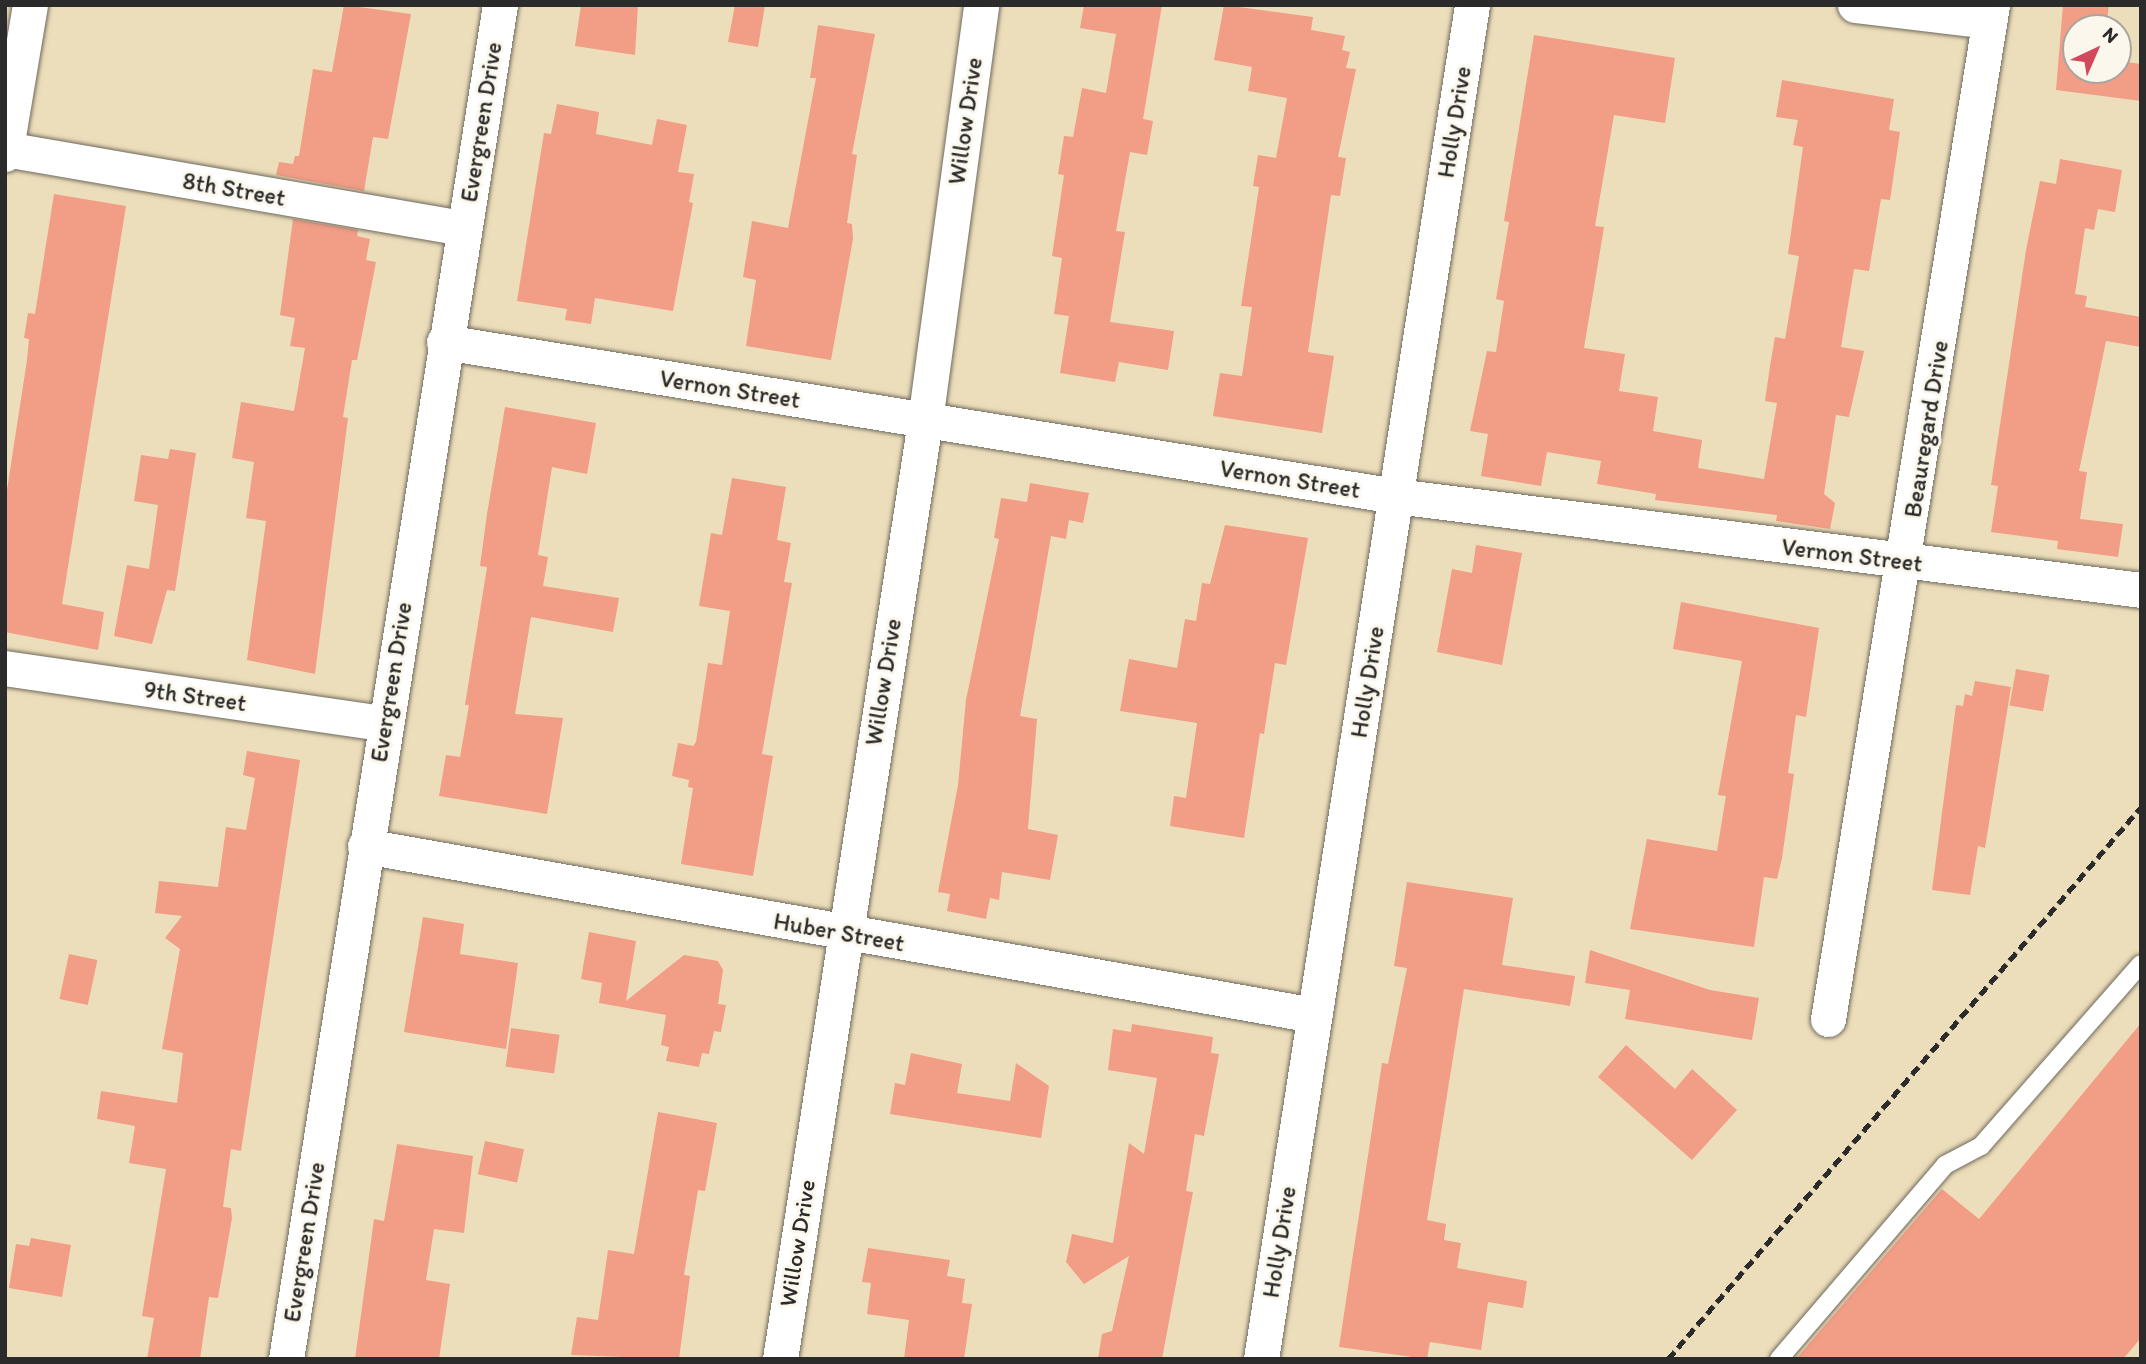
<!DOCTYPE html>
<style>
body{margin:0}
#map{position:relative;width:2146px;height:1364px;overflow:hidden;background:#eddebb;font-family:Itim,sans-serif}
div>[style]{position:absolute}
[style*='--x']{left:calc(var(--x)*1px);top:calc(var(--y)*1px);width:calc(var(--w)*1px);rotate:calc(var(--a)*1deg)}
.building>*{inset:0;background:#f29d86;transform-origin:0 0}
.roads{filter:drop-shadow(0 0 2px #6f6a5d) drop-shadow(0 0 2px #6f6a5d)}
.lane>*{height:18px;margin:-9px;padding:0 9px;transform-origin:9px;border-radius:9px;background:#fff}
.street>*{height:35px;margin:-17.5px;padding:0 17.5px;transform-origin:17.5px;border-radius:17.5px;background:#fff}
.rail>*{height:5px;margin-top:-2.5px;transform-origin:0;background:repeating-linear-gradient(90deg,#2b2b2b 0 10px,transparent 0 15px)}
span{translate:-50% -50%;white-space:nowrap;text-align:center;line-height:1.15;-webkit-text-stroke:6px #fbf7ec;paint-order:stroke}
.street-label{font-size:24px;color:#2b2b2b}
.frame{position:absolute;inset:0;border:7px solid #2b2b2b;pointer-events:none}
.north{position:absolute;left:2062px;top:14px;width:70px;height:70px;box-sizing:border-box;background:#fbf7ec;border:2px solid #a8a59f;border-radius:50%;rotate:44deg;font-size:19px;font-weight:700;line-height:28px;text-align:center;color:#2b2b2b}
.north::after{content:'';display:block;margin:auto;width:24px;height:32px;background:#d1495b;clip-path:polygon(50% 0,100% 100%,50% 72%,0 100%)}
</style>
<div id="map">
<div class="building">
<i style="clip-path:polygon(344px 5px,411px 14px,388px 139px,373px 137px,364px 191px,276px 175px,279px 162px,293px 164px,295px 156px,299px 156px,313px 69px,332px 72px)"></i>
<i style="clip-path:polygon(581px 5px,638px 5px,635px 55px,575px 46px)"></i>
<i style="clip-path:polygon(735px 5px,765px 5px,758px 47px,728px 42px)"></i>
<i style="clip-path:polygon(1084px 5px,1162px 5px,1143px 119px,1153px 121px,1147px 155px,1130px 152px,1116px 231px,1125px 232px,1110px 322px,1174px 331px,1168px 370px,1119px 362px,1115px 382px,1060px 373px,1069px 316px,1054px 314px,1062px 258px,1052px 256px,1064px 175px,1058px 174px,1064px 136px,1073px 137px,1082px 88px,1106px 93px,1116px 34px,1080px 28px)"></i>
<i style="clip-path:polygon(1224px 5px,1313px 17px,1311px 30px,1345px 36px,1342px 50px,1350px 52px,1346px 68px,1356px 69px,1338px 157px,1346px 158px,1340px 196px,1331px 195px,1308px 352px,1334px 356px,1322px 433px,1213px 416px,1220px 373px,1242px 376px,1252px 307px,1241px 306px,1259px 187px,1253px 186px,1258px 155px,1276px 158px,1287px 98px,1248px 91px,1252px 67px,1214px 60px)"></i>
<i style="clip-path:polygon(2063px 5px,2109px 5px,2106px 28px,2076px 28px,2076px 70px,2118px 70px,2118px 61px,2141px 64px,2141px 101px,2056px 90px)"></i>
<i style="clip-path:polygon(818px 25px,875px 34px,852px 154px,857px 155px,847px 223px,852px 224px,853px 239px,831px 360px,746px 346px,756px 280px,743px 277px,752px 221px,788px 228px,816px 78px,810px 78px)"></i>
<i style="clip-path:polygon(1534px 35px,1675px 58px,1665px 123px,1614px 115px,1595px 226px,1604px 227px,1584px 348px,1625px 354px,1619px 391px,1658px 397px,1653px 431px,1702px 440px,1698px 468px,1764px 479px,1777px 403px,1765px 401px,1770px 366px,1775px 337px,1785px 339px,1799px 256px,1788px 254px,1803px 147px,1793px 145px,1798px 120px,1776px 117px,1782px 80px,1894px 99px,1889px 130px,1900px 132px,1890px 200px,1881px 199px,1869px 271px,1854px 269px,1841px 347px,1864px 351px,1849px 417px,1836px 415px,1824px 494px,1835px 503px,1830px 529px,1776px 521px,1777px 515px,1655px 500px,1656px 494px,1597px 484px,1601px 461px,1547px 452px,1541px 486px,1481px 476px,1488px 434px,1470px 431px,1487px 351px,1496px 352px,1504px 301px,1496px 299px,1509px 222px,1504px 221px)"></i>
<i style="clip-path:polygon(557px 104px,599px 112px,596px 134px,652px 145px,657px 119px,687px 125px,678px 172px,694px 174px,689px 202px,693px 203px,673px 311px,595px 298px,591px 324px,565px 320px,567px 309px,517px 301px,544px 133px,551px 134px)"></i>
<i style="clip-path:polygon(2060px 159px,2122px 170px,2115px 212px,2098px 209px,2094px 230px,2085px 228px,2075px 294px,2087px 296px,2085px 307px,2141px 317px,2141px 347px,2106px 341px,2079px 471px,2087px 472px,2080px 519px,2123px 524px,2118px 557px,2057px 549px,2058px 541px,1991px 532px,1998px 486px,1991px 485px,2026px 250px,2040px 181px,2056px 184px)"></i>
<i style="clip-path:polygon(54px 194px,126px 206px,62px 604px,104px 612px,98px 650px,5px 632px,5px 503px,27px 360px,29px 339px,24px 338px,28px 313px,35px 314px)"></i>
<i style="clip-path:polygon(293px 219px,358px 230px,357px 236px,370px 239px,366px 260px,376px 262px,357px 360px,352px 360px,343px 417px,348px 418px,315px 674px,247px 660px,266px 521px,246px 518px,254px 462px,232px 458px,241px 402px,294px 411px,305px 348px,290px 346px,295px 318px,280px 315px)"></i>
<i style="clip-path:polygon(505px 407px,596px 423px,587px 474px,552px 467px,538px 555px,548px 557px,543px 586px,619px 598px,613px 632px,531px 617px,515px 714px,563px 718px,547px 814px,439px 796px,446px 755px,460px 757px,469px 705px,465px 705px,487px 567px,480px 566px,487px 514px)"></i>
<i style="clip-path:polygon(170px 449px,196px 453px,175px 591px,167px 590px,152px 644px,114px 636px,127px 565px,149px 569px,158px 505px,134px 501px,141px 455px,168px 459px)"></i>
<i style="clip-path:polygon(732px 478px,786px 487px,777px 540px,791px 543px,784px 582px,792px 583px,762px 754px,773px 756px,753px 876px,681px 864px,693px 788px,688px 787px,689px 780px,672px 776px,678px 743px,693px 746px,696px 742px,708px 663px,722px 665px,730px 611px,699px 606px,711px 533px,722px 535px)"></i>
<i style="clip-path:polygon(1030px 483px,1089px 493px,1083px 523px,1069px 520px,1066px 539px,1051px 536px,1020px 716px,1037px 719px,1028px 829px,1058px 835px,1050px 880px,1002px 872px,999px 900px,990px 898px,986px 919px,947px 911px,950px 894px,938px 892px,958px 785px,966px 700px,999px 539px,994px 538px,1001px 498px,1027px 502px)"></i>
<i style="clip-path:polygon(1225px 525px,1308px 538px,1286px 665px,1275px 663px,1264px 734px,1260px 733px,1244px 838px,1170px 826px,1174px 796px,1186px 798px,1197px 723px,1120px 711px,1129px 659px,1177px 668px,1185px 619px,1196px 621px,1202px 583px,1210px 584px)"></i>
<i style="clip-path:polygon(1476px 545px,1522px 553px,1502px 665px,1437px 652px,1452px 569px,1472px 573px)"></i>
<i style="clip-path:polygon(1681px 602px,1819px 628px,1806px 717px,1796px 715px,1788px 773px,1794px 774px,1782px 858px,1777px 879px,1764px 877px,1754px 947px,1630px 929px,1647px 839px,1717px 851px,1726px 796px,1718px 795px,1742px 661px,1673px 649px)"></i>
<i style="left:2016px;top:669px;width:34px;height:37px;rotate:10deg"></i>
<i style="clip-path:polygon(1975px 681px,2011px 687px,1985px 848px,1978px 846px,1970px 895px,1932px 890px,1956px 705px,1963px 706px,1965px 694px,1972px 696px)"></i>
<i style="clip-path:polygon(247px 751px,300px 760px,241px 1151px,231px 1149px,223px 1207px,231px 1208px,232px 1218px,218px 1298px,209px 1297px,200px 1359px,147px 1359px,154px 1318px,142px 1316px,166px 1169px,129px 1163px,135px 1126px,97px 1119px,101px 1091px,177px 1103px,183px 1053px,162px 1049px,180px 949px,165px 938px,182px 916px,155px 913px,159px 881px,218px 887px,226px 827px,246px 830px,255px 778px,243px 775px)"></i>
<i style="clip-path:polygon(1407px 882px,1513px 898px,1502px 965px,1575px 976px,1570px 1006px,1464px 989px,1427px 1220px,1446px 1224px,1444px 1240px,1461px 1243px,1457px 1268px,1527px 1281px,1523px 1308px,1488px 1302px,1481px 1350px,1430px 1342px,1427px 1359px,1339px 1347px,1382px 1063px,1388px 1064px,1407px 968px,1394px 966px)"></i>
<i style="clip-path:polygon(423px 917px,464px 924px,460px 954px,518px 963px,506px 1049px,404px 1032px)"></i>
<i style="clip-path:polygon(589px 932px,636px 941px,626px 1001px,684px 955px,718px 961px,723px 970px,718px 1004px,726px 1005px,721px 1032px,714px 1031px,709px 1054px,702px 1053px,699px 1067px,666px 1061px,669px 1047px,661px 1045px,666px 1015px,599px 1003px,602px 983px,581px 979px)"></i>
<i style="clip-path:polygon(1590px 950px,1710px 990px,1759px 998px,1752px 1040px,1625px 1019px,1630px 990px,1585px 983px)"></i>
<i style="left:69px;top:954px;width:29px;height:46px;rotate:12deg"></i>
<i style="clip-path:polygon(2141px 1023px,2141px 1338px,2123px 1359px,1796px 1359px,1942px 1189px,1979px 1219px)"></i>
<i style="clip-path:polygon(1132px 1024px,1213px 1037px,1211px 1053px,1219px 1054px,1204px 1136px,1195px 1134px,1186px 1191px,1193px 1192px,1162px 1359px,1098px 1359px,1102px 1334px,1112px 1331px,1129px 1256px,1084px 1284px,1066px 1262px,1072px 1234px,1113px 1243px,1129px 1143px,1144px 1154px,1157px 1078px,1108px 1070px,1113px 1029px,1131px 1032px)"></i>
<i style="left:511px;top:1028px;width:49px;height:39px;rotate:8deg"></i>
<i style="clip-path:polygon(1626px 1045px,1675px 1089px,1692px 1069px,1737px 1110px,1692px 1160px,1598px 1077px)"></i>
<i style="clip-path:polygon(911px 1053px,962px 1064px,957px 1093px,1010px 1101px,1016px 1063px,1049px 1086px,1041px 1138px,890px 1114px,895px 1083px,905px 1085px)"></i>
<i style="clip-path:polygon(658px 1112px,717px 1123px,705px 1191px,698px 1190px,684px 1275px,690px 1276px,679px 1359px,571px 1355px,577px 1317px,598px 1320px,608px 1250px,634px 1254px)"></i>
<i style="left:485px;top:1141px;width:40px;height:34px;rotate:12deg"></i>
<i style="clip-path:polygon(397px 1144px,473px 1156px,464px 1233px,434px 1229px,426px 1280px,450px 1284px,439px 1359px,355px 1359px,374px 1219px,384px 1221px)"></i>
<i style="clip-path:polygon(31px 1238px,71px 1245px,62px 1297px,9px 1288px,16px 1244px,29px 1246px)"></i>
<i style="clip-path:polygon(868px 1248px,950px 1260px,947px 1276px,965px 1279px,962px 1303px,972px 1304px,964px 1359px,904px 1359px,909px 1320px,867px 1314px,871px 1283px,862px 1282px)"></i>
</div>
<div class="roads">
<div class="lane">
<i style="--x:1779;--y:1359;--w:255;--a:-49.4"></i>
<i style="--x:1945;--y:1165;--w:41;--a:-27.8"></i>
<i style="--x:1981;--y:1146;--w:242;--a:-48.7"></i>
</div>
<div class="street">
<i style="--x:1855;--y:5;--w:135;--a:6.8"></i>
<i style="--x:5;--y:149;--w:465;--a:9.8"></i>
<i style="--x:5;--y:154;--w:151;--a:-80.5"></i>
<i style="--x:444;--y:342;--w:964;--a:9.19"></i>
<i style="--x:1396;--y:496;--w:751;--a:7.19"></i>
<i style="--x:5;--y:668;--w:383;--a:8.3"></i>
<i style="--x:365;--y:846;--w:964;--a:10.1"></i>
<i style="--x:1828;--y:1019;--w:1027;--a:-80.81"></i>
<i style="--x:286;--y:1359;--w:1371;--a:-81.02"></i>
<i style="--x:780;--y:1359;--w:949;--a:-81.21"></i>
<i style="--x:925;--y:421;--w:420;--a:-82.3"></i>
<i style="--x:1261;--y:1359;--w:1370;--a:-81.14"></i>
</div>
</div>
<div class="rail">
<i style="--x:1668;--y:1359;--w:727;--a:-49.41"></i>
</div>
<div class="street-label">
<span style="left:965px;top:121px;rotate:-82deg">Willow Drive</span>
<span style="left:481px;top:122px;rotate:-81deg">Evergreen Drive</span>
<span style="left:1454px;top:122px;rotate:-81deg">Holly Drive</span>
<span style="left:234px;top:189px;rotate:10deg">8th Street</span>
<span style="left:730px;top:389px;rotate:9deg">Vernon Street</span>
<span style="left:1926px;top:429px;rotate:-81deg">Beauregard Drive</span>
<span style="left:1290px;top:479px;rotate:9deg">Vernon Street</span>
<span style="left:1852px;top:555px;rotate:7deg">Vernon Street</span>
<span style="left:391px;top:682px;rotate:-81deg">Evergreen Drive</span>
<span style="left:883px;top:682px;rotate:-81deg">Willow Drive</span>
<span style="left:1367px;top:682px;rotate:-81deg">Holly Drive</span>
<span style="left:195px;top:696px;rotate:8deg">9th Street</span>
<span style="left:839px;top:932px;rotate:10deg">Huber Street</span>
<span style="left:304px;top:1242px;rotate:-81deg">Evergreen Drive</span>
<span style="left:1279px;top:1242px;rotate:-81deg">Holly Drive</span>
<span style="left:797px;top:1243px;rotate:-81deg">Willow Drive</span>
</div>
<div class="frame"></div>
<div class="north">N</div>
</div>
